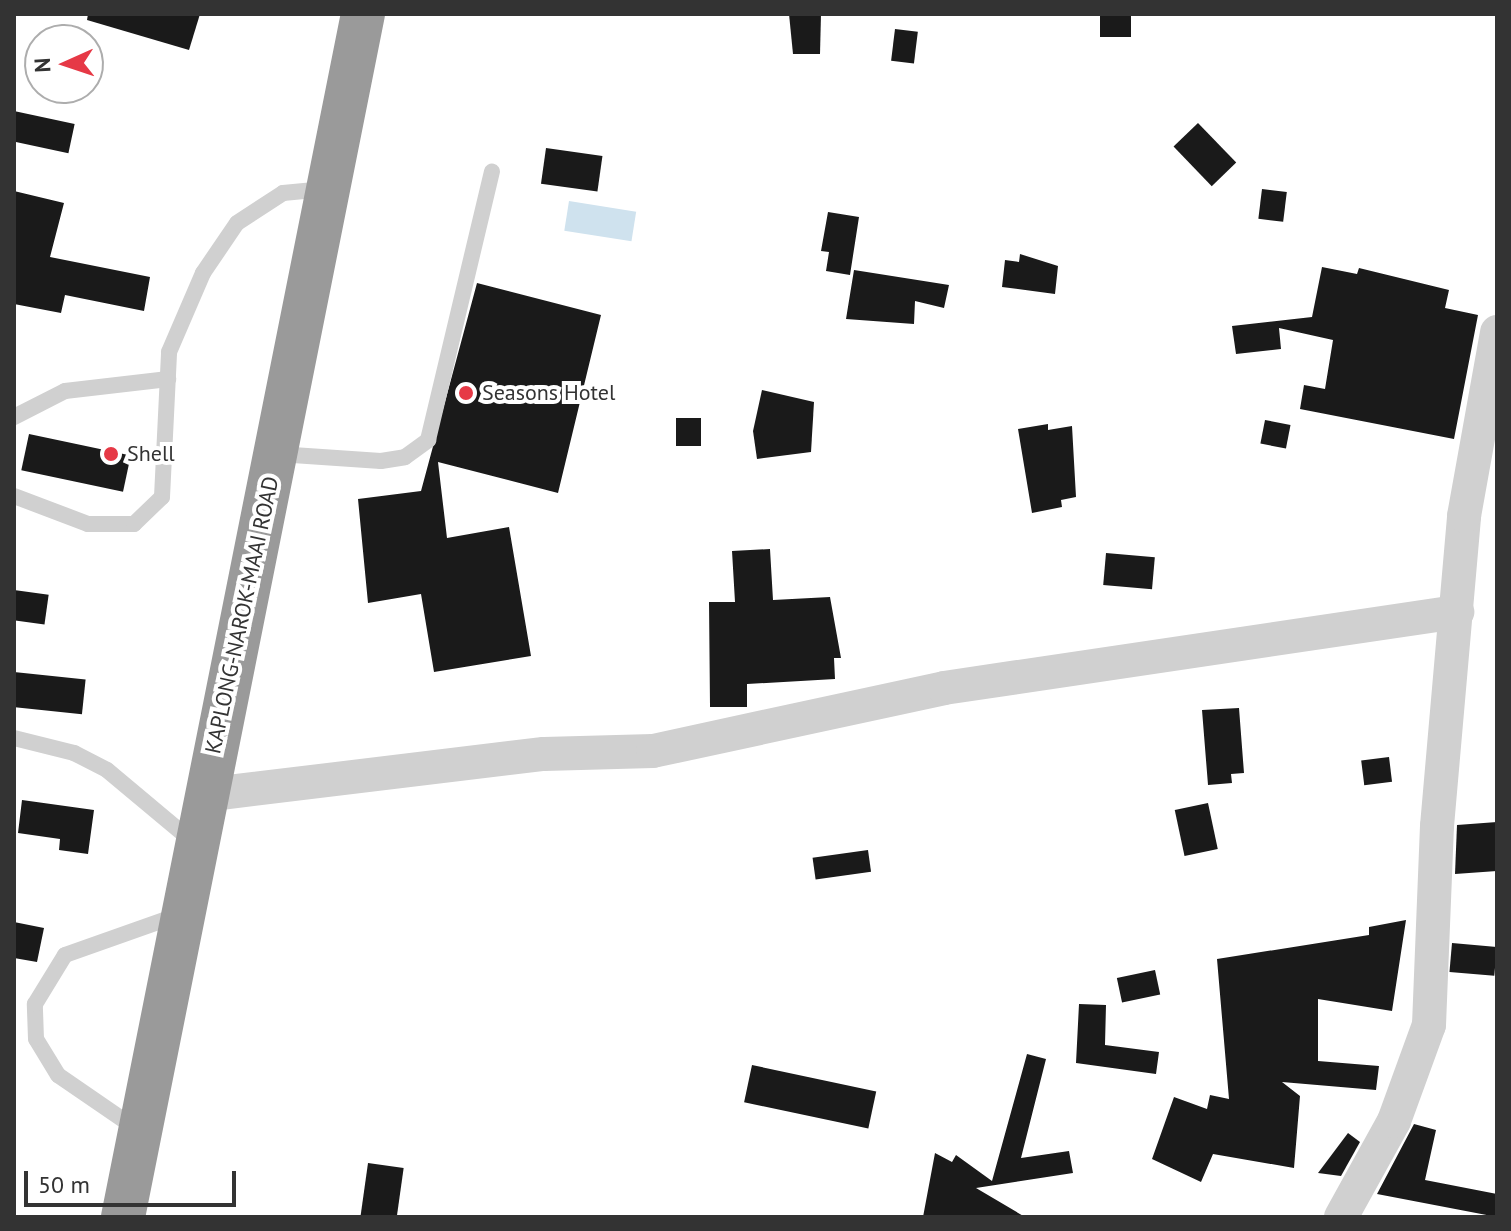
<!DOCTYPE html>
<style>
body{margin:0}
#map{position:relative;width:1511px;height:1231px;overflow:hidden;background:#fff;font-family:"PT Sans",sans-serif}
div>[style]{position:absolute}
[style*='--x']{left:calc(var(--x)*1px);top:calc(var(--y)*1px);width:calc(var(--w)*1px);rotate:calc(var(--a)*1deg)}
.water>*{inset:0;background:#cfe2ee;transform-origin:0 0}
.building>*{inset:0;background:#1a1a1a;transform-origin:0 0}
.lane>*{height:16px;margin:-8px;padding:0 8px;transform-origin:8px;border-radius:8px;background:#d0d0d0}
.street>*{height:34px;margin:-17px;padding:0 17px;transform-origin:17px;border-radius:17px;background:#d0d0d0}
.highway>*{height:44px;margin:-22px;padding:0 22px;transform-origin:22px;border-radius:22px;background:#9a9a9a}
.dots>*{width:22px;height:22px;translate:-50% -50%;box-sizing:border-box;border:4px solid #fff;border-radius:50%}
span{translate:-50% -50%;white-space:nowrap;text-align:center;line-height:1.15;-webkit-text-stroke:8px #fff;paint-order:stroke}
.poi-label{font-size:22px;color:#333}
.left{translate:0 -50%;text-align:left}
.street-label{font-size:22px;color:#333}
.frame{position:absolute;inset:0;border:16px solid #333;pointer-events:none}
.north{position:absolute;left:24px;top:24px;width:80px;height:80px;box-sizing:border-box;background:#fff;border:2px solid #adadad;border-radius:50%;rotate:267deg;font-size:22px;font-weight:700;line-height:32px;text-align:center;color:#333}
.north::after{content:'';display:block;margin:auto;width:28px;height:36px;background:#e63946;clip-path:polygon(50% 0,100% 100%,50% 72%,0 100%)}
.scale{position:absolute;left:24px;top:1171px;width:212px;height:36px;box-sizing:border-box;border:4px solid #333;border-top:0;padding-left:10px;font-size:24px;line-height:28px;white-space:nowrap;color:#333;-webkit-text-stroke:6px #fff;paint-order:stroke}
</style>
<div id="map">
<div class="water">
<i style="left:569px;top:201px;width:68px;height:30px;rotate:9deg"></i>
</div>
<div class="building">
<i style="clip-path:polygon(88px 14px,200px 14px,189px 50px,87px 20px)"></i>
<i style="clip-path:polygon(789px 14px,821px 14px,820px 54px,793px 54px)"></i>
<i style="left:1100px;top:14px;width:31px;height:23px"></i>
<i style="left:895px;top:29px;width:23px;height:32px;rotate:7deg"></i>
<i style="left:14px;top:111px;width:62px;height:30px;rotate:12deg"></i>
<i style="left:1198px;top:123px;width:55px;height:34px;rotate:46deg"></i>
<i style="left:546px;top:148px;width:57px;height:36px;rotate:8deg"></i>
<i style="left:1262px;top:189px;width:25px;height:30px;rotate:7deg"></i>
<i style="clip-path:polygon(14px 191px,64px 203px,50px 257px,150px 277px,144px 311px,65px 295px,61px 313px,14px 304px)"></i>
<i style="clip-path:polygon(828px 212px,859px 217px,850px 275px,826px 271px,829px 252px,821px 251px)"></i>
<i style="clip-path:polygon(1020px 254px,1058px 266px,1055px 294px,1002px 287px,1005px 260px,1019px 262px)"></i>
<i style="clip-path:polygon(1322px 267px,1357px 274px,1359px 268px,1449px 290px,1445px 308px,1478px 315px,1454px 439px,1300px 409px,1304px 385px,1325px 389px,1333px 340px,1279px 328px,1281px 349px,1236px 354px,1232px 326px,1312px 317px)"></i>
<i style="clip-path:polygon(854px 270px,949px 285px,944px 308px,915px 301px,914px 324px,846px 319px)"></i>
<i style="clip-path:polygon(477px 283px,601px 315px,558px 493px,438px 462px,447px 538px,509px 527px,531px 656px,434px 672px,421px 594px,368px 603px,358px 499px,421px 491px)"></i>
<i style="clip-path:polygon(762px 390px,814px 402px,811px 452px,757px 459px,753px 431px)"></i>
<i style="left:676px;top:418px;width:25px;height:28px"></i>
<i style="left:1265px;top:420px;width:26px;height:24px;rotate:11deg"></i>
<i style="clip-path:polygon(1048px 424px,1048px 430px,1072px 426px,1076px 497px,1061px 500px,1062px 507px,1032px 513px,1018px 429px)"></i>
<i style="left:29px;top:434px;width:104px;height:37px;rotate:12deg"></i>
<i style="clip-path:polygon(770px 549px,773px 600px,830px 597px,841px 658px,834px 658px,835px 679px,747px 684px,747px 707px,710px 707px,709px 602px,735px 602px,732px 551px)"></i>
<i style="left:1106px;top:553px;width:49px;height:32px;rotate:5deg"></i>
<i style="left:14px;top:590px;width:35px;height:30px;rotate:8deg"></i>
<i style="left:14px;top:672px;width:72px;height:35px;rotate:6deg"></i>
<i style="clip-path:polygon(1239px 708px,1244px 773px,1231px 774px,1232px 783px,1208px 785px,1202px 710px)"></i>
<i style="left:1389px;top:757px;width:25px;height:28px;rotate:83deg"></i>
<i style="clip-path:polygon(22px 800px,94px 810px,88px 854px,59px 850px,60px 839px,18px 833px)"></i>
<i style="left:1208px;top:803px;width:47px;height:34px;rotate:78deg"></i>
<i style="clip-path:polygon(1497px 822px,1497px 871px,1455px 874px,1457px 825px)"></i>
<i style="left:868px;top:850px;width:22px;height:56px;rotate:82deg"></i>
<i style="clip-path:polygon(1406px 920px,1392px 1011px,1318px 999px,1318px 1061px,1379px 1066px,1376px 1090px,1282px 1082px,1300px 1096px,1294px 1168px,1213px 1154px,1201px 1182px,1152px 1159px,1174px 1097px,1207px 1109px,1210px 1095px,1229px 1099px,1217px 959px,1369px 935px,1369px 927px)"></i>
<i style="clip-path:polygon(14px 922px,44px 928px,37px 962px,14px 958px)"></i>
<i style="left:1452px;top:943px;width:45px;height:29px;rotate:5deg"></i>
<i style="left:1155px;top:970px;width:25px;height:39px;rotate:78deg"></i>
<i style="clip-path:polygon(1079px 1004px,1106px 1005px,1105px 1045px,1159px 1052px,1156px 1074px,1076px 1063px)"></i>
<i style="clip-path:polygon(1027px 1054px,1046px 1059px,1021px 1158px,1069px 1151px,1073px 1173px,976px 1188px,1025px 1217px,923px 1217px,935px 1153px,952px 1162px,956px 1155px,992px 1181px)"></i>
<i style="left:752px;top:1065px;width:127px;height:38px;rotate:12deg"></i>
<i style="clip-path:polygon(1414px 1124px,1436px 1130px,1425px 1180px,1497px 1194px,1497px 1217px,1377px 1194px)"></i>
<i style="clip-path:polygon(1348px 1133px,1360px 1142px,1341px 1176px,1318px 1173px)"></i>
<i style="left:368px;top:1163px;width:36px;height:55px;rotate:8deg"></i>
</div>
<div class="lane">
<i style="--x:14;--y:417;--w:57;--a:-27"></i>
<i style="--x:65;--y:391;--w:104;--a:-6.6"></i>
<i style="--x:278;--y:454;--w:103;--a:3.9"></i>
<i style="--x:381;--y:461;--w:24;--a:-9"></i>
<i style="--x:405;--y:457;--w:29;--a:-36"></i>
<i style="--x:428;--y:440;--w:276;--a:-76.6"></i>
<i style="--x:14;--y:496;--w:79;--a:20.7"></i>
<i style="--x:88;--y:524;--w:46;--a:0"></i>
<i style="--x:134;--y:524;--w:39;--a:-44"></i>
<i style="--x:162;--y:497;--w:145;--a:-87.2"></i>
<i style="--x:169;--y:352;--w:86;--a:-66.7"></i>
<i style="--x:203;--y:273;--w:60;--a:-55.8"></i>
<i style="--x:237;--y:223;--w:55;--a:-33.1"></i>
<i style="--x:283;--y:193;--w:42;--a:-5.4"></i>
<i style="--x:14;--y:738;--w:62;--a:14"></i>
<i style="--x:74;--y:753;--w:37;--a:27"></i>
<i style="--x:107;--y:770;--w:112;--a:39.9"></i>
<i style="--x:138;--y:1130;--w:97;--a:-145.5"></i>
<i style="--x:58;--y:1075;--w:42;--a:-121.4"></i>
<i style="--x:36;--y:1039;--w:35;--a:-92"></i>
<i style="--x:35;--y:1004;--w:57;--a:-58.5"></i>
<i style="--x:65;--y:955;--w:120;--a:-19.5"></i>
</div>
<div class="street">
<i style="--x:204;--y:795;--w:342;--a:-6.9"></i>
<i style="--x:544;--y:754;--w:109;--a:-1.6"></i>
<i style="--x:653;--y:751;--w:298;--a:-12.2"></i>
<i style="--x:944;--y:688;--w:519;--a:-8.43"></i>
<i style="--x:1341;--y:1217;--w:110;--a:-61.1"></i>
<i style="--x:1394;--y:1121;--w:102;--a:-70"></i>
<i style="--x:1429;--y:1025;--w:199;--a:-87.7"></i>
<i style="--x:1437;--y:826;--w:311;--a:-85"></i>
<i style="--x:1464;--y:516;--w:187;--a:-79.8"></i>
</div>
<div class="highway">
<i style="--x:123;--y:1217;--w:1227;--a:-78.72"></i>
</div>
<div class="dots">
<i style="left:466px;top:393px;background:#e63946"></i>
<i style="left:111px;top:454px;background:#e63946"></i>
</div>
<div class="poi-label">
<span class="left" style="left:482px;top:393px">Seasons Hotel</span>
<span class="left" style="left:127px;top:454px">Shell</span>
</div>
<div class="street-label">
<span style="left:242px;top:615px;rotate:-78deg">KAPLONG-NAROK-MAAI ROAD</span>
</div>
<div class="frame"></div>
<div class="north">N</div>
<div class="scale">50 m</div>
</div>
